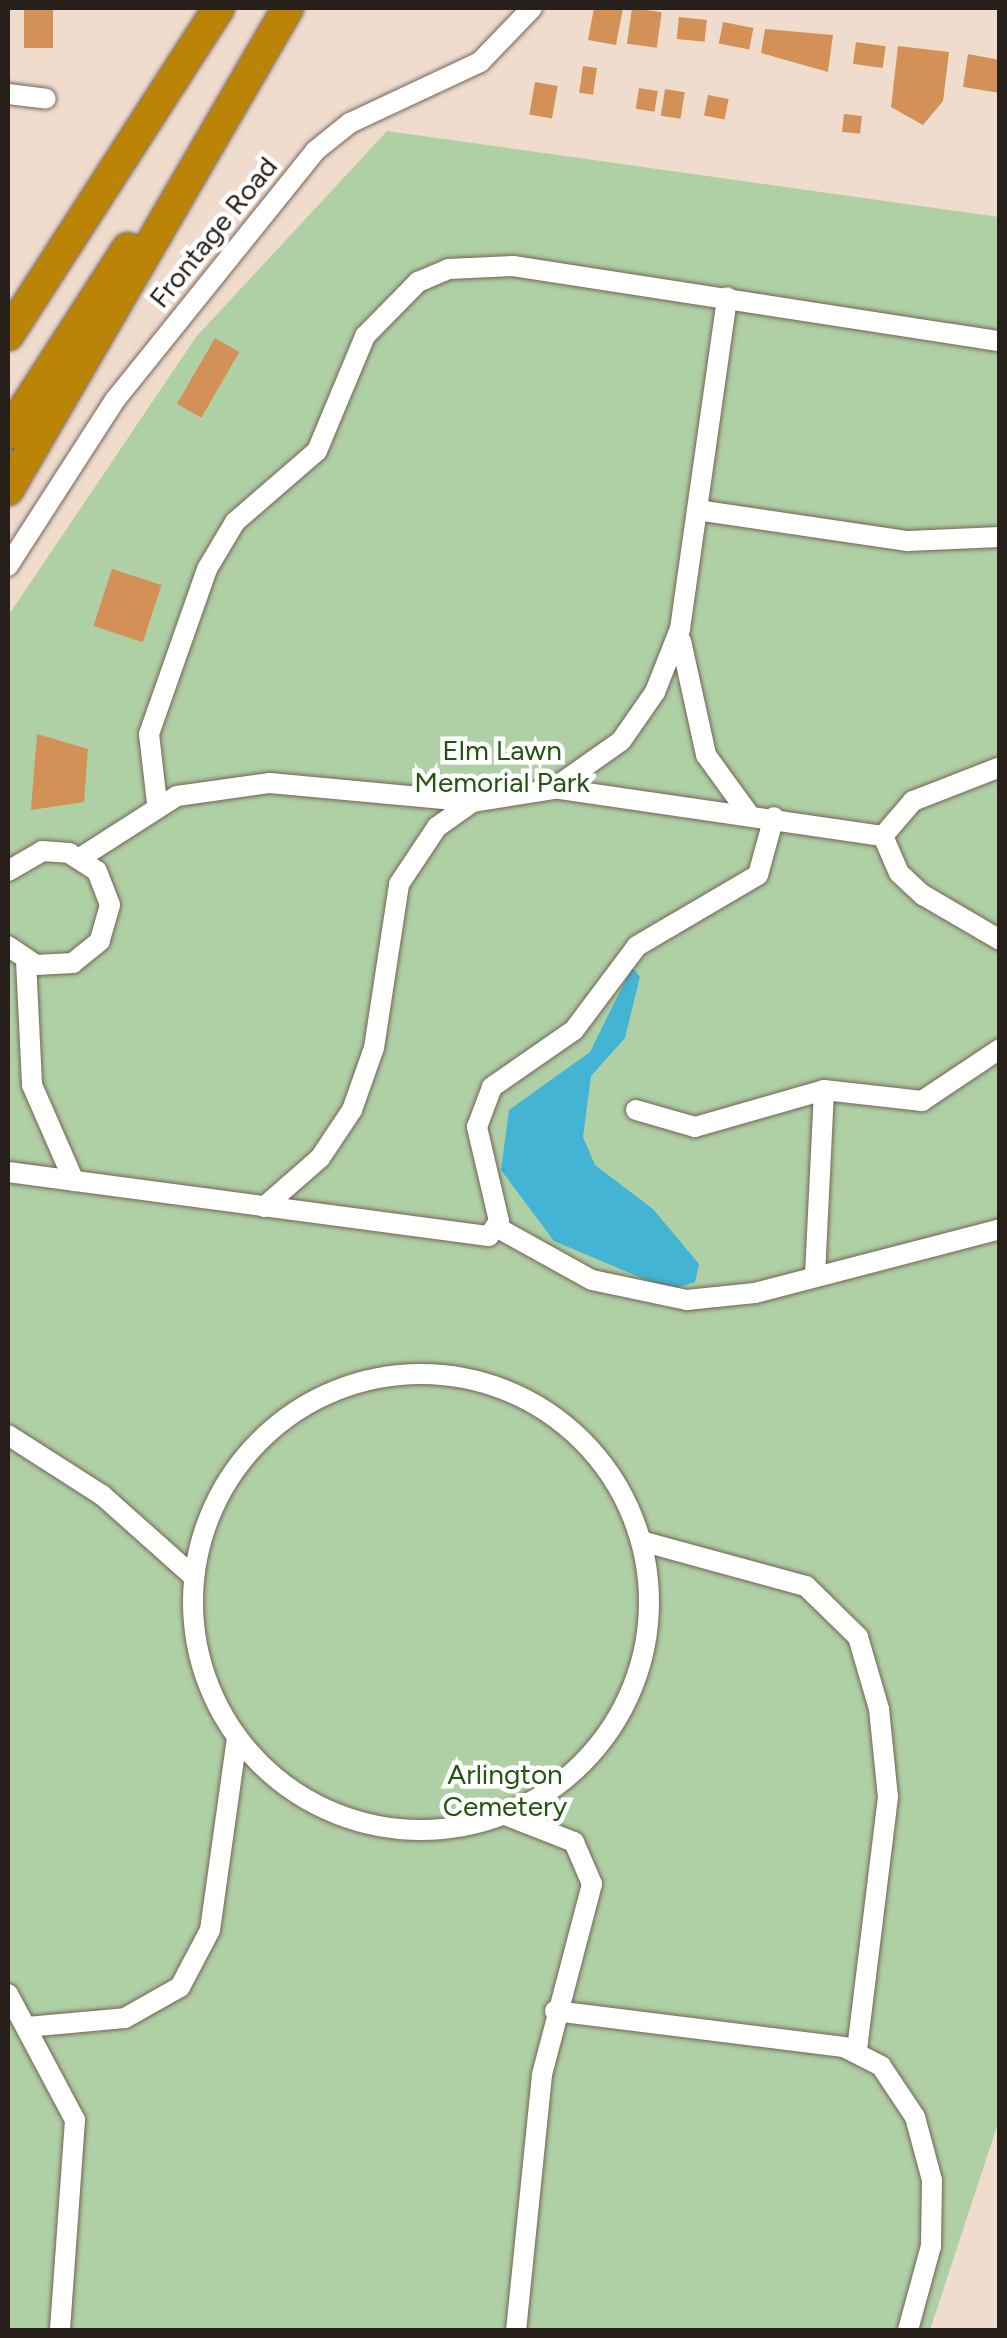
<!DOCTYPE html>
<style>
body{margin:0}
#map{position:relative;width:1007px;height:2338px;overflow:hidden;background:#f0dccd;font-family:Figtree,sans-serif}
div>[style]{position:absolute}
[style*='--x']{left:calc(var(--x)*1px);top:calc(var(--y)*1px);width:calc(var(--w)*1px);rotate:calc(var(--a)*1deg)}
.green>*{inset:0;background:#afcfa5}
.water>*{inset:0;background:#44b4d4}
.building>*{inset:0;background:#d39057;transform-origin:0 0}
.roads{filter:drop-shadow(0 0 2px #746356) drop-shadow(0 0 2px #746356)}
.minor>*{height:20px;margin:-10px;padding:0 10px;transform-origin:10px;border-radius:10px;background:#fff}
.minor>.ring{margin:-10px;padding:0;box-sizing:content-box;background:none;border:20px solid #fff;border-radius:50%}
.highway>*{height:30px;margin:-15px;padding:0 15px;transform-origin:15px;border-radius:15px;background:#bc8406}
span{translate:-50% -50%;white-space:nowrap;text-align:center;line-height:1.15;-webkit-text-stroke:9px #fff;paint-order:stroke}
.street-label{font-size:28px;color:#261f1a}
.park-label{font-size:28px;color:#235511}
.frame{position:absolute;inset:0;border:10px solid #261f1a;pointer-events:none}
</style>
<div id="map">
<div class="green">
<i style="clip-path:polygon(387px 131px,999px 217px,1000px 2117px,930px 2330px,8px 2330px,8px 616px,196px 337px)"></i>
</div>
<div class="water">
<i style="clip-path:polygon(632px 967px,640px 977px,625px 1038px,591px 1076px,583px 1137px,595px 1165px,653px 1209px,699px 1264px,695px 1282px,670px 1290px,554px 1241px,501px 1170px,509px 1110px,590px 1052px)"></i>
</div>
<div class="building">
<i style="left:24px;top:8px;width:29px;height:40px"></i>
<i style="clip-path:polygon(594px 8px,623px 8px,616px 45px,588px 40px)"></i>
<i style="left:632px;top:8px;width:30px;height:36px;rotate:8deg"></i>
<i style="left:679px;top:17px;width:28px;height:22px;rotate:6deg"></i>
<i style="left:723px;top:22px;width:31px;height:22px;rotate:11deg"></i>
<i style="clip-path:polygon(765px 29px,833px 35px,828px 72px,761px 53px)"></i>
<i style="left:856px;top:42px;width:30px;height:22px;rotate:8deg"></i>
<i style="clip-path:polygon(898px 46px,949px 52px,943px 101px,923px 125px,891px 107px)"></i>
<i style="clip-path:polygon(968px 54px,1000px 60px,1000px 93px,963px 87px)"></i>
<i style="left:583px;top:66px;width:14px;height:27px;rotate:8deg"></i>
<i style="left:535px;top:82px;width:23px;height:33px;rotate:10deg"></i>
<i style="left:639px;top:88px;width:19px;height:21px;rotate:9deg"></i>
<i style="left:665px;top:89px;width:20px;height:27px;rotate:9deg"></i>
<i style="left:708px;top:95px;width:21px;height:21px;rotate:11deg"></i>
<i style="left:844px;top:114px;width:18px;height:18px;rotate:6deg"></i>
<i style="left:215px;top:338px;width:28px;height:76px;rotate:30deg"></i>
<i style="left:112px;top:569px;width:52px;height:60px;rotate:18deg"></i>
<i style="clip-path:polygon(37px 734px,88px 749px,84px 802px,31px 810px)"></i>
</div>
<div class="roads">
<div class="minor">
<i style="--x:8;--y:94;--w:38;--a:7"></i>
<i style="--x:697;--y:510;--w:213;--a:8.4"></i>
<i style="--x:908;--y:541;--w:92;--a:-2.5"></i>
<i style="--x:8;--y:566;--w:197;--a:-57.2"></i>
<i style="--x:115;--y:400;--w:319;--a:-51.2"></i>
<i style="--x:315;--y:151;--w:45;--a:-38.7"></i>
<i style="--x:350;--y:123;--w:144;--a:-25.1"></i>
<i style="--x:480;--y:62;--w:75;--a:-46.1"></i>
<i style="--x:681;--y:641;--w:117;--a:77.6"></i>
<i style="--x:706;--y:755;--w:72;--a:54.1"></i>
<i style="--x:560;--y:789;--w:326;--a:8.3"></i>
<i style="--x:883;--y:836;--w:40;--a:66.6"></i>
<i style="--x:899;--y:873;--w:33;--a:43"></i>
<i style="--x:923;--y:895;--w:89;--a:30.3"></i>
<i style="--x:157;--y:803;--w:69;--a:-96.6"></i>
<i style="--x:149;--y:734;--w:175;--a:-70.6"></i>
<i style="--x:207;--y:569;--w:55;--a:-59.2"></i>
<i style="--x:235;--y:522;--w:108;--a:-40.9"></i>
<i style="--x:317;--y:451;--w:125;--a:-67.3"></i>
<i style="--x:365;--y:336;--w:76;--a:-45.5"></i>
<i style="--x:418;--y:282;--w:33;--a:-23"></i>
<i style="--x:448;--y:269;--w:65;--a:-2.6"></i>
<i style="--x:513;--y:266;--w:493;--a:8.8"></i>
<i style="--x:883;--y:836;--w:46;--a:-49.4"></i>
<i style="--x:913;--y:801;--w:93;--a:-21.3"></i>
<i style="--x:80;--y:858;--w:115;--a:-32.6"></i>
<i style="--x:177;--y:796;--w:94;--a:-8"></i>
<i style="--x:270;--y:783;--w:204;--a:5.3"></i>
<i style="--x:473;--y:802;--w:81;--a:-9.2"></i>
<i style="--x:553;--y:789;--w:83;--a:-35.2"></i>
<i style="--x:621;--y:741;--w:60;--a:-55.2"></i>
<i style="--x:655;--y:692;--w:68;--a:-68.4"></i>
<i style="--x:680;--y:629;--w:335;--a:-81.9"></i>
<i style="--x:8;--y:871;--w:39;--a:-30"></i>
<i style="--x:42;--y:851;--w:27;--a:4"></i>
<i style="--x:69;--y:853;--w:33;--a:33"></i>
<i style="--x:97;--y:871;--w:36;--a:69"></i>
<i style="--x:110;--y:905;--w:37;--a:106"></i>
<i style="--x:100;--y:941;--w:35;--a:141"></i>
<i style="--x:73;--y:963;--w:37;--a:177"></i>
<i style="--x:36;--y:965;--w:34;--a:-146"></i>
<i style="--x:26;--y:961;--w:124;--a:87.2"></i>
<i style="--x:32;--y:1085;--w:105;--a:66.4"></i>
<i style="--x:636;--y:1110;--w:61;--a:16.1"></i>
<i style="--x:695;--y:1127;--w:134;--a:-16"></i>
<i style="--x:824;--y:1090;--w:99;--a:6.4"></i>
<i style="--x:922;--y:1101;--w:94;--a:-33.7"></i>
<i style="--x:8;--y:1172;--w:485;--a:7.6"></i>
<i style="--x:489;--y:1236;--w:18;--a:-56"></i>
<i style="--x:499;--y:1221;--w:97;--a:-103.2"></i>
<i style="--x:477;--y:1127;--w:43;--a:-69.4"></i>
<i style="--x:492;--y:1087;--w:100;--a:-34.8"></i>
<i style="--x:574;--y:1030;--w:105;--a:-53.1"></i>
<i style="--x:637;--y:946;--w:140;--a:-30.4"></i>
<i style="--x:758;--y:875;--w:60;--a:-74.6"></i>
<i style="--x:264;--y:1207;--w:74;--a:-41.2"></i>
<i style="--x:320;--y:1158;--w:58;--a:-56.3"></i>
<i style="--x:352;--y:1110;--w:66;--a:-70.5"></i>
<i style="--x:374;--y:1048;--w:166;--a:-81.3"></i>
<i style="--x:399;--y:884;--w:69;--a:-56.3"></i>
<i style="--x:437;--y:827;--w:42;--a:-35.2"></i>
<i style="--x:498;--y:1228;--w:107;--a:29"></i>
<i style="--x:592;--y:1280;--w:97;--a:11.9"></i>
<i style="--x:687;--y:1300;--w:68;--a:-5.9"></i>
<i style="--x:755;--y:1293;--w:253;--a:-14.6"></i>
<i style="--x:815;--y:1275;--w:185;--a:-87.2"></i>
<i class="ring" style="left:193px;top:1374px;width:436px;height:436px"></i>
<i style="--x:8;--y:1435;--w:112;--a:32.6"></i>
<i style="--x:102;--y:1495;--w:123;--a:41.7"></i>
<i style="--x:641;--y:1541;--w:171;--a:15.3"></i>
<i style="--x:806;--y:1586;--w:73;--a:44.4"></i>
<i style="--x:858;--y:1637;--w:75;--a:73.7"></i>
<i style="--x:879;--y:1709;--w:88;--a:84.2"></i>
<i style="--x:888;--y:1797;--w:255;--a:97"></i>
<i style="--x:505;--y:1815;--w:74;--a:21.4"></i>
<i style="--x:574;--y:1842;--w:46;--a:66.8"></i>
<i style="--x:592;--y:1884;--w:197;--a:104.7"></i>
<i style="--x:542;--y:2075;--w:256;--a:95.8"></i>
<i style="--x:8;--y:1994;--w:143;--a:62"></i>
<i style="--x:75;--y:2120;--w:211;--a:94.1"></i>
<i style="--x:555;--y:2011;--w:291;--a:7.1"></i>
<i style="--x:844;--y:2047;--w:42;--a:27.2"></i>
<i style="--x:881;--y:2066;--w:61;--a:56.3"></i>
<i style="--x:915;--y:2117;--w:65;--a:74.9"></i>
<i style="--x:932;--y:2180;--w:66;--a:90.9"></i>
<i style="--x:931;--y:2246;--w:87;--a:105.3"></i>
<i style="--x:27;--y:2027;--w:98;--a:-5.2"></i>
<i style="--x:125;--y:2018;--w:63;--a:-29.4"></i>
<i style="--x:180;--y:1987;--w:64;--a:-62.2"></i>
<i style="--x:210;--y:1930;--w:195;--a:-82"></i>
</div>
<div class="highway">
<i style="--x:8;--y:335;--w:389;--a:-57.2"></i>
<i style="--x:8;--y:434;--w:221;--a:-57.2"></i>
<i style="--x:8;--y:490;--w:557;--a:-59.85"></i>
</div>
</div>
<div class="street-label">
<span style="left:213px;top:232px;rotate:-51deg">Frontage Road</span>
</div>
<div class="park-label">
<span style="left:502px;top:766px">Elm Lawn<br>Memorial Park</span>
<span style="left:505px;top:1790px">Arlington<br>Cemetery</span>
</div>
<div class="frame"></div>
</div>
